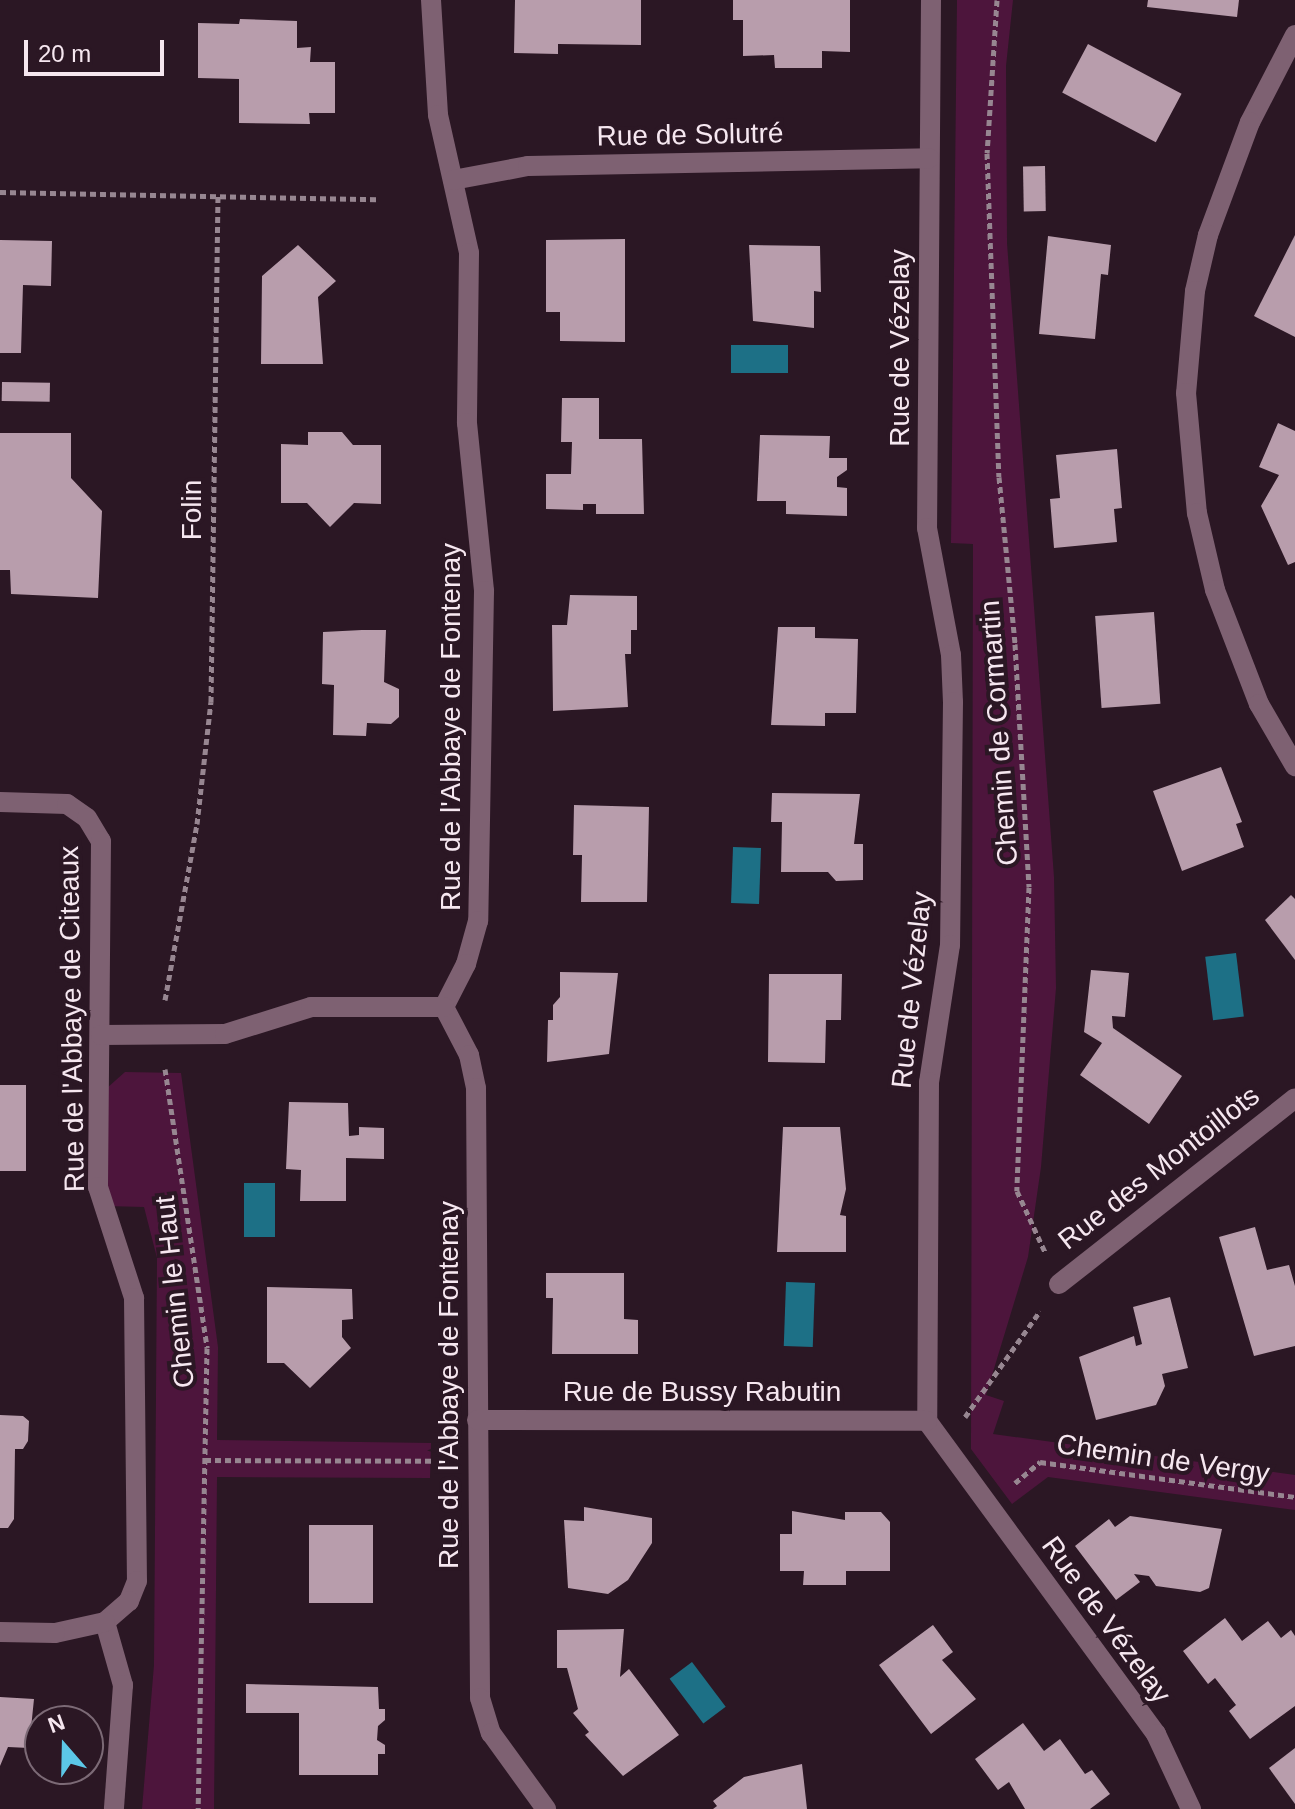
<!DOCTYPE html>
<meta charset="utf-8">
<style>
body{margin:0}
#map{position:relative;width:1295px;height:1809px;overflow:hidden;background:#2b1724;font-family:Helvetica,sans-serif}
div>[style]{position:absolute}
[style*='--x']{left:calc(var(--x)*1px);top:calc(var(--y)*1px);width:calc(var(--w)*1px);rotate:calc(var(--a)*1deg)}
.green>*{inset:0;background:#4d153c}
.water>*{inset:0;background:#1d7086;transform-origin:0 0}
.building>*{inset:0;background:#b89dac;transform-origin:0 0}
.path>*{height:5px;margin-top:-2.5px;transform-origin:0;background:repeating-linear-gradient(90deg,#978691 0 6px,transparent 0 10px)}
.service>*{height:20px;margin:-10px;padding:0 10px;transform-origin:10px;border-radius:10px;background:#7e6172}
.minor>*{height:20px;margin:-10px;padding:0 10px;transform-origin:10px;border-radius:10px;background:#7e6172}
span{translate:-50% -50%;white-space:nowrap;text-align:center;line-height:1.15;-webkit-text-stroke:8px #2b1724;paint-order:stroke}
.street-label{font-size:28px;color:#f6e7f0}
.north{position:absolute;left:24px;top:1705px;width:80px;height:80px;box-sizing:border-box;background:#2b1724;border:2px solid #7c6a76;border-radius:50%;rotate:340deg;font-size:22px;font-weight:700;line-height:32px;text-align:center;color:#f6e7f0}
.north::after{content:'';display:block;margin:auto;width:28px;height:36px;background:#5cc7e7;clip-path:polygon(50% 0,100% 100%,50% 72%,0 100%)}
.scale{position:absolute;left:24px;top:40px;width:140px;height:36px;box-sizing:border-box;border:4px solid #f6e7f0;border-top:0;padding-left:10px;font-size:24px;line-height:28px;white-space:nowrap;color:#f6e7f0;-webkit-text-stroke:6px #2b1724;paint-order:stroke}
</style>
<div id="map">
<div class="green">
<i style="clip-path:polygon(957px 0,1013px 0,1006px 66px,1007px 243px,1054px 877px,1056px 988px,1041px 1167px,1028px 1257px,986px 1395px,1004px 1401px,993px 1434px,1295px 1475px,1295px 1510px,1048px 1477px,1012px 1504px,971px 1449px,973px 544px,951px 543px)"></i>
<i style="clip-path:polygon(125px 1072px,181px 1073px,218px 1347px,217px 1440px,431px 1443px,430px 1478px,217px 1477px,214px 1809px,142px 1809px,154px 1665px,157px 1258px,144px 1207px,106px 1206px,107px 1088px)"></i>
</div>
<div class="water">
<i style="left:788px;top:345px;width:28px;height:57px;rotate:90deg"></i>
<i style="left:733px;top:847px;width:28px;height:56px;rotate:2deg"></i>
<i style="left:1236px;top:953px;width:64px;height:31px;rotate:83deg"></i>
<i style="left:244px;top:1183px;width:31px;height:54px"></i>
<i style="left:786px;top:1282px;width:29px;height:64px;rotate:2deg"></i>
<i style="left:692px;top:1662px;width:56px;height:28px;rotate:53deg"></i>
</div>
<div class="building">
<i style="clip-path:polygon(515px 0,641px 0,641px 45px,558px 44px,558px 54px,514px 53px)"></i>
<i style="clip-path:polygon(733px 0,850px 0,850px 52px,822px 51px,822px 68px,775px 68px,774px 55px,743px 56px,743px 20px,733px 20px)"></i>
<i style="clip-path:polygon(1148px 0,1239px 0,1237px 17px,1147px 7px)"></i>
<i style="clip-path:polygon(240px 19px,297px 21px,297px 48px,311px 47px,310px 62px,335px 62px,335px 113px,309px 113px,310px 124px,239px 123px,239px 79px,198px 78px,198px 23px,239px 24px)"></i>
<i style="left:1088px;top:44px;width:106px;height:55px;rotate:28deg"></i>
<i style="left:1045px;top:166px;width:45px;height:22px;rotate:89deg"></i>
<i style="clip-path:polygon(1295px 235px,1295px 337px,1254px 316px)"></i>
<i style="clip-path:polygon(1048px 236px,1111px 245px,1108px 275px,1101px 274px,1095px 339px,1039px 334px)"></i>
<i style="clip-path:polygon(625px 239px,625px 342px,560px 341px,560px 312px,546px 312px,546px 240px)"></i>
<i style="clip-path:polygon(0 240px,52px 241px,51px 286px,23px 285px,21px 353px,0 353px)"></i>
<i style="clip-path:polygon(298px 245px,336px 281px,318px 297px,323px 364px,261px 364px,262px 276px)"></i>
<i style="clip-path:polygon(749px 245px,820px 246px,821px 292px,814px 291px,814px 328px,753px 321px)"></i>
<i style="left:2px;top:382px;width:48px;height:19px;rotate:1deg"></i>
<i style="clip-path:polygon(562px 398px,599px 398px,599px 439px,642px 439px,644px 514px,596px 514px,596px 504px,583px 504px,583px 510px,546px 509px,546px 474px,571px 474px,572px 442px,561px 442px)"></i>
<i style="clip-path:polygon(1278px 423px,1295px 431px,1295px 562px,1288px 565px,1261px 506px,1279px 475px,1259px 467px)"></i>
<i style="clip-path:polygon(308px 432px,342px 432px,353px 445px,381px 445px,381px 504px,354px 503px,330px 527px,307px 503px,281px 503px,281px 444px,308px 445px)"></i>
<i style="clip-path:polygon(0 433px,71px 433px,71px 478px,102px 511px,98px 598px,11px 594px,10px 570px,0 570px)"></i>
<i style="clip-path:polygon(760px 435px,830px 436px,829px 458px,847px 458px,847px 470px,837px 477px,837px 487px,847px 488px,847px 516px,786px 514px,786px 501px,757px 501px)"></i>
<i style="clip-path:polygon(1117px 449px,1122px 508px,1114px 509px,1117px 542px,1054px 548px,1050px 499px,1060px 498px,1056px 455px)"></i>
<i style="clip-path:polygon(570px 595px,637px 596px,637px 630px,631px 630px,631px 654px,625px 654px,628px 707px,553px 711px,552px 625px,567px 625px)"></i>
<i style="left:1154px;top:612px;width:92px;height:59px;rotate:86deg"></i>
<i style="clip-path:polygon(778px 627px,815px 627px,815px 638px,858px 639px,856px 713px,825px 713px,825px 726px,771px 725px)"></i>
<i style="clip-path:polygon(362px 630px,386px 630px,384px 682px,399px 689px,399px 717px,391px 724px,367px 723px,366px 736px,333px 735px,334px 685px,322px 684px,323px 632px)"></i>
<i style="clip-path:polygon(1221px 767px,1242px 822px,1236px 824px,1244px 847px,1182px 871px,1153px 791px)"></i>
<i style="clip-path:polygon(772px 793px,860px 794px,854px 844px,863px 844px,863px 880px,836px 881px,828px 872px,781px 872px,782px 822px,771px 822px)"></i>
<i style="clip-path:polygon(574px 805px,649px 807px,647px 902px,581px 902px,582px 855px,573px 855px)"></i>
<i style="clip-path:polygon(1291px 895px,1295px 899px,1295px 960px,1265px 920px)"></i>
<i style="clip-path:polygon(1091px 970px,1129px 973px,1125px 1017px,1112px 1016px,1113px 1028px,1182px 1076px,1149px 1124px,1080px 1075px,1102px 1043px,1084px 1032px)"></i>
<i style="clip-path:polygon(560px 972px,618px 973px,609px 1054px,547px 1062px,548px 1020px,553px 1020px,553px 1005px,560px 997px)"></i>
<i style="clip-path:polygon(769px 974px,842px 974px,841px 1020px,826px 1020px,825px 1063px,768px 1062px)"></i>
<i style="left:0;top:1085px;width:26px;height:86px"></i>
<i style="clip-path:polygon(289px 1102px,348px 1103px,349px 1136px,359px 1135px,359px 1127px,384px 1128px,384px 1159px,346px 1158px,346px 1201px,300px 1201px,301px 1170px,286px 1169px)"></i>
<i style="clip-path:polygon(783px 1127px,840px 1127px,846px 1189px,840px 1215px,846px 1216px,846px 1252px,777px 1252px)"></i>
<i style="clip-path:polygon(1255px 1227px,1267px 1270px,1289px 1265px,1295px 1286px,1295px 1346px,1254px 1356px,1219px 1237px)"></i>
<i style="clip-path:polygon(546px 1273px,624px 1273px,624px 1319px,638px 1320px,638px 1354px,552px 1354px,553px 1298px,546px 1298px)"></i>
<i style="clip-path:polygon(267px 1287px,352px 1289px,353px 1319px,342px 1320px,342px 1337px,351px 1348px,310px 1388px,284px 1363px,267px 1363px)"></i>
<i style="clip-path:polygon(1170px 1297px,1188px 1368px,1162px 1374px,1165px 1386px,1156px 1405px,1096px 1420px,1079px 1357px,1134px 1336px,1136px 1346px,1142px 1344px,1133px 1307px)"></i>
<i style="clip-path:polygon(0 1415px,23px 1416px,29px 1421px,28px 1441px,23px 1449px,15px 1449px,14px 1519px,8px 1528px,0 1528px)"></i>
<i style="clip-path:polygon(584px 1507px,652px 1518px,652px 1543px,628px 1580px,608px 1594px,568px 1588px,564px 1520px,584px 1521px)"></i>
<i style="clip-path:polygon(792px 1511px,845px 1520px,845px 1512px,881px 1512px,890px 1522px,890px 1571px,846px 1571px,846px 1585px,803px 1585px,804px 1571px,780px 1571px,780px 1534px,792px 1534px)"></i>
<i style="clip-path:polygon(1130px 1516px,1222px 1529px,1209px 1588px,1200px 1592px,1156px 1586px,1149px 1576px,1134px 1574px,1140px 1582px,1116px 1600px,1075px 1546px,1109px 1519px,1115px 1527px)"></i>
<i style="left:309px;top:1525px;width:64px;height:78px"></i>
<i style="clip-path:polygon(1225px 1618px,1242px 1641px,1268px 1621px,1281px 1638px,1291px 1630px,1295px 1636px,1295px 1706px,1250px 1739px,1229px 1711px,1236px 1705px,1215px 1678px,1208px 1684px,1183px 1651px)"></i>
<i style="clip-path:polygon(933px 1625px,953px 1652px,942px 1660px,976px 1699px,931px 1734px,879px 1665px)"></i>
<i style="clip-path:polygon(624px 1629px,620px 1677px,629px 1669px,679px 1735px,623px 1776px,585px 1735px,589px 1732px,573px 1713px,578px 1709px,567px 1668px,557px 1668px,557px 1630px)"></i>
<i style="clip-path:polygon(246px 1684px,378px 1687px,379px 1709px,385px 1709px,385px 1720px,378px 1726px,377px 1740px,385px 1745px,385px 1754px,378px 1754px,378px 1775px,299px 1775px,299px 1713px,246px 1713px)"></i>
<i style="clip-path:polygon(0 1697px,34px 1699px,29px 1748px,8px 1747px,0 1766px)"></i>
<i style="clip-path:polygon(1023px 1723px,1044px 1751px,1060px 1739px,1085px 1774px,1092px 1770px,1110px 1794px,1090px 1809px,1025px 1809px,1009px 1782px,998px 1790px,975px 1759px)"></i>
<i style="clip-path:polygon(1295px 1748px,1295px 1804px,1269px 1768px)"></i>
<i style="clip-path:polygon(802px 1764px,807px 1809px,713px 1809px,717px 1806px,713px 1801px,744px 1777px)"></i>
</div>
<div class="path">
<i style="--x:997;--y:0;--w:153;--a:93.7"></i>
<i style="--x:987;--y:153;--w:324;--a:87.9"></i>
<i style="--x:999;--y:477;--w:168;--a:84.5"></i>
<i style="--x:1015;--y:644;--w:243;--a:86.7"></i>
<i style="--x:1029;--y:887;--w:304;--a:92.3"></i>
<i style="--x:1017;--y:1191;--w:69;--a:65.3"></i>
<i style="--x:0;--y:192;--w:377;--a:1.1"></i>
<i style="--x:165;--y:1000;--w:179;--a:-79.7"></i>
<i style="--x:197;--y:824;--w:123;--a:-83.5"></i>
<i style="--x:211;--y:702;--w:507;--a:-89.21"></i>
<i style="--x:165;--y:1069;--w:282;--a:81.4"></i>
<i style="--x:207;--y:1348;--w:461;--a:91.1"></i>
<i style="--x:965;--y:1417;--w:130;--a:-54.7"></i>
<i style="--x:205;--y:1460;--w:239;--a:0.2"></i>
<i style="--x:1015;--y:1483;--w:33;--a:-40"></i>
<i style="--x:1040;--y:1462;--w:257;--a:7.8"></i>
</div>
<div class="service">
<i style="--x:105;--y:1622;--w:66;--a:74.1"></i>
<i style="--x:123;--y:1685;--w:124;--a:94.2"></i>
</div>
<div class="minor">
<i style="--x:431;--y:0;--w:115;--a:86.5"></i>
<i style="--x:438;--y:115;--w:141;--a:77.3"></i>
<i style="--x:469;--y:253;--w:170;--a:90.7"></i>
<i style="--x:467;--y:423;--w:169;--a:84.2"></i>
<i style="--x:484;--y:591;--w:330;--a:91"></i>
<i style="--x:478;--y:921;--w:45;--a:105.6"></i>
<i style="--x:466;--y:964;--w:48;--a:117.1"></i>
<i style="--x:444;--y:1007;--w:54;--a:62.5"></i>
<i style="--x:469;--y:1055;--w:34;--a:78"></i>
<i style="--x:476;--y:1088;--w:610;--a:89.62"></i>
<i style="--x:480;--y:1698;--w:37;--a:73"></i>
<i style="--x:491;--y:1733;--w:94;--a:54.1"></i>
<i style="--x:931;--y:0;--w:528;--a:90.43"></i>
<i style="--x:927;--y:528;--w:129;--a:79.3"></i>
<i style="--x:951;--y:655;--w:47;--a:87.6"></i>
<i style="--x:953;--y:702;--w:243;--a:90.7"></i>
<i style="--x:950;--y:945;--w:139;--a:98.7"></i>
<i style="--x:929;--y:1082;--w:339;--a:90.3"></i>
<i style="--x:927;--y:1421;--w:388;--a:53.8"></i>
<i style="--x:1156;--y:1734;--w:83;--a:65"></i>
<i style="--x:1295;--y:35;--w:98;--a:117.3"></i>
<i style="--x:1250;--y:122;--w:121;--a:110.4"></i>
<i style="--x:1208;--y:235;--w:57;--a:103.1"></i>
<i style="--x:1195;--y:291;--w:102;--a:95"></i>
<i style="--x:1186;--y:393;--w:121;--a:84.8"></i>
<i style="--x:1197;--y:513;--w:79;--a:76.8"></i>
<i style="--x:1215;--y:590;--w:122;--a:68.9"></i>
<i style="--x:1259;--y:704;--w:72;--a:59.9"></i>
<i style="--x:453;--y:180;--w:76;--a:-10.6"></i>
<i style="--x:528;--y:166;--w:401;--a:-1.1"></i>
<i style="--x:0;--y:802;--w:67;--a:1.7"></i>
<i style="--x:67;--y:804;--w:24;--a:35"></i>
<i style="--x:87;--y:818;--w:27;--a:59"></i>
<i style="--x:101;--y:841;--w:346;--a:90.5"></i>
<i style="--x:98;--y:1187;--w:117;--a:72"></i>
<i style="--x:134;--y:1298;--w:283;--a:89.4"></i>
<i style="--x:137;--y:1581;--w:22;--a:112"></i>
<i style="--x:129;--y:1601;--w:32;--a:139"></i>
<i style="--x:105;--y:1622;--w:51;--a:167.6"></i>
<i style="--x:55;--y:1633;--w:55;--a:-179"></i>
<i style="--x:101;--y:1035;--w:124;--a:-0.5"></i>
<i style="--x:225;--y:1034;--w:90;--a:-17.4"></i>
<i style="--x:311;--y:1007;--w:133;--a:0"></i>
<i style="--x:1059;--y:1284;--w:300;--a:-38.2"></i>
<i style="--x:477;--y:1420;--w:450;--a:0.1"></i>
</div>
<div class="street-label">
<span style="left:690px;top:135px;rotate:-1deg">Rue de Solutré</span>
<span style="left:900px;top:348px;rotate:-90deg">Rue de Vézelay</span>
<span style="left:192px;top:510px;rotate:-90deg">Folin</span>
<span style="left:451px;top:727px;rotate:-90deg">Rue de l'Abbaye de Fontenay</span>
<span style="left:999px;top:733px;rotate:-94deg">Chemin de Cormartin</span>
<span style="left:912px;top:990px;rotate:-84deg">Rue de Vézelay</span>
<span style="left:72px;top:1019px;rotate:-91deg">Rue de l'Abbaye de Citeaux</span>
<span style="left:1159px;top:1168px;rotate:-38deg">Rue des Montoillots</span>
<span style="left:175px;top:1292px;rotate:-96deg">Chemin le Haut</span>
<span style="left:449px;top:1385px;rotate:-90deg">Rue de l'Abbaye de Fontenay</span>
<span style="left:702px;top:1392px">Rue de Bussy Rabutin</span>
<span style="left:1163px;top:1459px;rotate:8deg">Chemin de Vergy</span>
<span style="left:1106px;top:1620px;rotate:54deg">Rue de Vézelay</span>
</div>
<div class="north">N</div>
<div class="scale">20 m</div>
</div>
